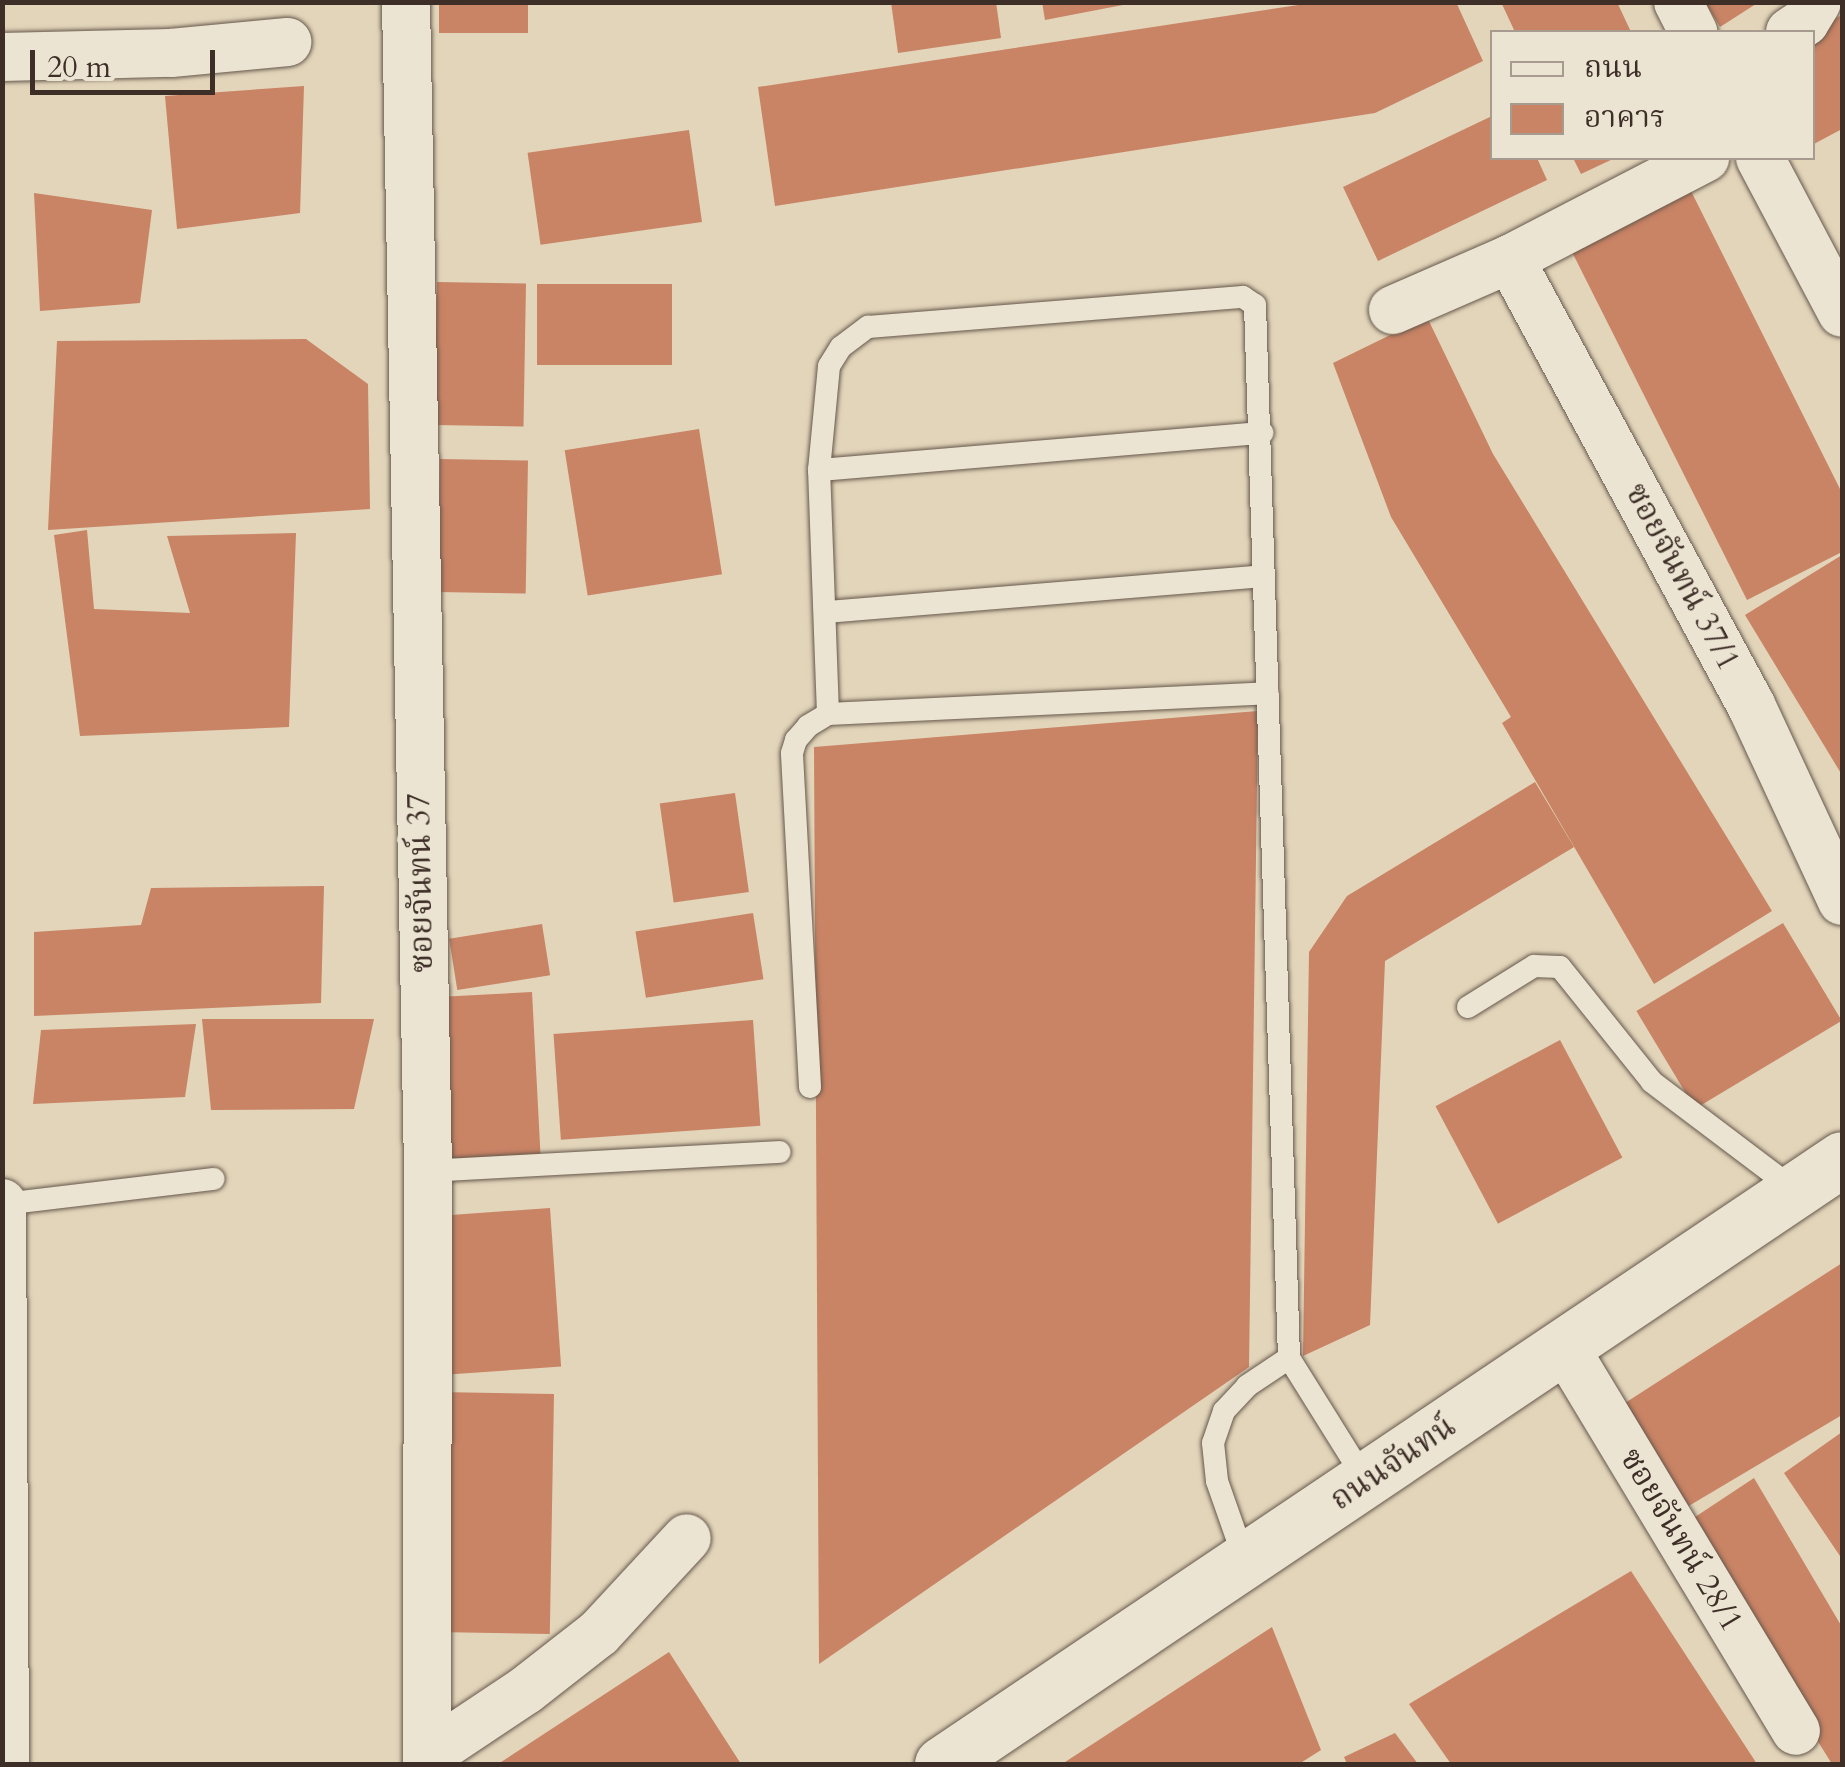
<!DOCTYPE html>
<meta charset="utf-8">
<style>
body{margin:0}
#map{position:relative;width:1845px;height:1767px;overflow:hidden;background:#e2d5ba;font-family:Cardo,"Noto Serif Thai",serif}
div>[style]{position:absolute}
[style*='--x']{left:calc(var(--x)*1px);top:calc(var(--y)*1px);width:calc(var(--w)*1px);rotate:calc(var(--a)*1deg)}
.building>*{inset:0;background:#c98365;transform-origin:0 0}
.roads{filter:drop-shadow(0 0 2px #66584c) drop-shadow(0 0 2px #66584c)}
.service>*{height:22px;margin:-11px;padding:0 11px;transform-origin:11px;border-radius:11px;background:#ece4d2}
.minor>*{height:48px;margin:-24px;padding:0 24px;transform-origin:24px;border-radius:24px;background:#ece4d2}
.secondary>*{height:55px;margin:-27.5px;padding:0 27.5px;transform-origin:27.5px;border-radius:27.5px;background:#ece4d2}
span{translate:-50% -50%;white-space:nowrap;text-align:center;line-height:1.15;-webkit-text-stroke:9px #ece4d2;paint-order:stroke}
.street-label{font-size:32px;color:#3d2e27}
.frame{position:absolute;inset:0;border:5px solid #3d2e27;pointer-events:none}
.legend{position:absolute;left:1490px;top:30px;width:325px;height:130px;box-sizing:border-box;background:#ece4d2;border:2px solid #a69b8e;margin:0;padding:12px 18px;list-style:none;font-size:30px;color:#3d2e27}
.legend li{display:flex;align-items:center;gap:20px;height:50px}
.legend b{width:50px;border:2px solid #a69b8e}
.scale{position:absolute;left:30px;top:50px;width:185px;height:45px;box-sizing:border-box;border:5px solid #3d2e27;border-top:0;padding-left:12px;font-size:30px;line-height:35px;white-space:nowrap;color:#3d2e27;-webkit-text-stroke:8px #ece4d2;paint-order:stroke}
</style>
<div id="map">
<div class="building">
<i style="left:439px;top:2px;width:89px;height:31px"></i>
<i style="clip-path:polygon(891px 2px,996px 2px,1001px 38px,898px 53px)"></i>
<i style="clip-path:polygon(1042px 2px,1128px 2px,1128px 4px,1045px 20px)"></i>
<i style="clip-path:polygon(1318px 2px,1456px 2px,1483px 61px,1375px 113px,775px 206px,758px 87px)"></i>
<i style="clip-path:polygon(1501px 2px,1617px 2px,1631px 32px,1515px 32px)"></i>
<i style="clip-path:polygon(1705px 2px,1759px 2px,1720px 27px)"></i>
<i style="clip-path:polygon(1842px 15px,1842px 129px,1812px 145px,1812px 31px)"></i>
<i style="clip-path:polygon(304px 86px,300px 213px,177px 229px,165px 96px)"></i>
<i style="clip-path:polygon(1492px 116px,1492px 158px,1537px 158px,1547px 180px,1378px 261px,1343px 187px)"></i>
<i style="left:689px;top:130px;width:93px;height:163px;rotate:82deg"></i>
<i style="clip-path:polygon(1573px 158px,1615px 158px,1581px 174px)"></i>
<i style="clip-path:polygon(1689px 187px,1842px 493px,1842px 552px,1747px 600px,1570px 248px)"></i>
<i style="clip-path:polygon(34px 193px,152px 210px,140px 303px,40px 311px)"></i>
<i style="left:437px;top:282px;width:89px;height:143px;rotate:1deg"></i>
<i style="left:537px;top:284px;width:135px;height:81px"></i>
<i style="clip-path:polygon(1427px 317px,1493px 454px,1772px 911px,1654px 984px,1502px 723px,1511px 717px,1391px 517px,1333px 363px)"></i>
<i style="clip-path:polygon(306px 339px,368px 384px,370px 509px,48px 530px,57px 341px)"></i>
<i style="left:699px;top:429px;width:147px;height:136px;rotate:81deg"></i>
<i style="left:440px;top:459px;width:88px;height:133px;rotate:1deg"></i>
<i style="clip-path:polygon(87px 530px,94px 609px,190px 613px,167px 536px,296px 533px,289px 727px,80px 736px,54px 535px)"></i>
<i style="clip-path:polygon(1842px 555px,1842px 775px,1745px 615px)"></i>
<i style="clip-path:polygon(1258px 711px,1249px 1367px,819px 1664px,814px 747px)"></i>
<i style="clip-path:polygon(1535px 782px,1574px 847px,1385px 961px,1370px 1325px,1303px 1356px,1309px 952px,1347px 896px)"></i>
<i style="left:735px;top:793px;width:100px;height:76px;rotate:82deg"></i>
<i style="clip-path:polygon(324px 886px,321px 1003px,34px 1016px,34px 932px,141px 925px,151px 888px)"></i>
<i style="left:753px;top:913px;width:67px;height:119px;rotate:81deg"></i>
<i style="left:1783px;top:923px;width:114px;height:171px;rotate:59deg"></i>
<i style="left:542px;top:924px;width:52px;height:94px;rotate:81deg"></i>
<i style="left:532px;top:992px;width:169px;height:99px;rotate:87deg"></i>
<i style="clip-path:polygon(202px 1019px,374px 1019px,354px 1109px,211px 1110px)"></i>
<i style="left:753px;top:1020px;width:106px;height:200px;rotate:86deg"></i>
<i style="clip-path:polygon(196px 1024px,185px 1097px,33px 1104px,41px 1030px)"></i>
<i style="left:1560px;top:1040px;width:133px;height:141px;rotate:62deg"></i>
<i style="left:550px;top:1208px;width:159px;height:113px;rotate:86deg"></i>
<i style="clip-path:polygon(1842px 1263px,1842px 1415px,1687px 1507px,1625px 1403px)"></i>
<i style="left:439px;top:1392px;width:115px;height:240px;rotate:1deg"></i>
<i style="clip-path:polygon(1842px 1432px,1842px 1559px,1784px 1473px)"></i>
<i style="clip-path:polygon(1754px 1478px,1842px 1627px,1842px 1764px,1832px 1764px,1683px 1525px)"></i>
<i style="clip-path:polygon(1631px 1571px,1757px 1764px,1451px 1764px,1409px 1704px)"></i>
<i style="clip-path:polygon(1272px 1627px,1321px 1750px,1299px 1764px,1062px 1764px)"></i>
<i style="clip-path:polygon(669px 1652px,741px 1764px,498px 1764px)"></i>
<i style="clip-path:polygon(1395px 1733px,1418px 1764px,1347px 1764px,1344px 1757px)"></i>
</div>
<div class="roads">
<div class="service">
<i style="--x:819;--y:470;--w:445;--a:-4.8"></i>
<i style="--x:827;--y:612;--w:436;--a:-4.7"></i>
<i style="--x:828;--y:714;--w:244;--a:-92.1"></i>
<i style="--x:819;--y:470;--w:104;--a:-84.5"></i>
<i style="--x:829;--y:366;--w:22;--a:-58"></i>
<i style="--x:841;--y:347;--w:34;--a:-37"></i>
<i style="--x:868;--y:327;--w:376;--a:-4.6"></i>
<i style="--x:1243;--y:297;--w:14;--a:34"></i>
<i style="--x:1255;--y:305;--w:1054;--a:88.15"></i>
<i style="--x:1289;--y:1358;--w:145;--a:58"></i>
<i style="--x:1468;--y:1007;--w:78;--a:-31.8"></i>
<i style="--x:1534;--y:966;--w:26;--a:2"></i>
<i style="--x:1560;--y:967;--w:147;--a:51.3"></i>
<i style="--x:1652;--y:1082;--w:181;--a:37.1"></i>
<i style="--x:810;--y:1087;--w:334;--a:-93.1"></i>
<i style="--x:792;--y:753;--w:14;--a:-73"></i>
<i style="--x:796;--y:740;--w:18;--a:-49"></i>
<i style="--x:808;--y:726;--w:23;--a:-31"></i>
<i style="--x:828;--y:714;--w:440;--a:-2.7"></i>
<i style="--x:428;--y:1171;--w:352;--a:-3.1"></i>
<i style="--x:3;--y:1204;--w:212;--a:-6.8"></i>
<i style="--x:1245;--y:1561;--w:85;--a:-109.3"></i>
<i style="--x:1217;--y:1481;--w:38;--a:-96"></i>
<i style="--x:1213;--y:1443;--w:34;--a:-71"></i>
<i style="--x:1224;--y:1411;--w:34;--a:-47"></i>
<i style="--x:1247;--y:1386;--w:50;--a:-33.7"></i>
</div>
<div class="minor">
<i style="--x:406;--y:2;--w:1169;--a:88.92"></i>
<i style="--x:428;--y:1171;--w:593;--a:90.1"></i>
<i style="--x:1678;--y:2;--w:34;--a:63"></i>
<i style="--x:1790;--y:32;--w:18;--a:-34"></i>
<i style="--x:1805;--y:22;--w:23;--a:-59"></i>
<i style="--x:2;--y:57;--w:169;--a:-1.4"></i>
<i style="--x:171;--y:53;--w:117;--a:-5.4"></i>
<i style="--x:1760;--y:158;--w:175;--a:62.1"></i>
<i style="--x:1510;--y:259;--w:507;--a:61.62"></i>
<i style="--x:1751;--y:705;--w:216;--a:65.1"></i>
<i style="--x:1393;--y:310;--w:128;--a:-23.6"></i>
<i style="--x:1510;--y:259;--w:220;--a:-27.4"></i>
<i style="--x:2;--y:1203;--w:561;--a:89.69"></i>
<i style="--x:1565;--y:1348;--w:447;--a:58.9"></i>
<i style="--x:427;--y:1756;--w:119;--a:-33.7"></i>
<i style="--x:526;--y:1690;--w:93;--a:-38"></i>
<i style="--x:599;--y:1633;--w:129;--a:-47.2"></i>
</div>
<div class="secondary">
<i style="--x:942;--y:1764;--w:1084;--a:-33.91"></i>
</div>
</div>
<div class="street-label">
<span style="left:1682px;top:577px;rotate:62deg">ซอยจันทน์ 37/1</span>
<span style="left:421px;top:883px;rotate:-91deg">ซอยจันทน์ 37</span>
<span style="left:1393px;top:1463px;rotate:-34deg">ถนนจันทน์</span>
<span style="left:1681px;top:1540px;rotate:59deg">ซอยจันทน์ 28/1</span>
</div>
<div class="frame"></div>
<ul class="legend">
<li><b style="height:12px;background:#ece4d2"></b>ถนน</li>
<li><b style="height:28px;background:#c98365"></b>อาคาร</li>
</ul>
<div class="scale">20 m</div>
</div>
